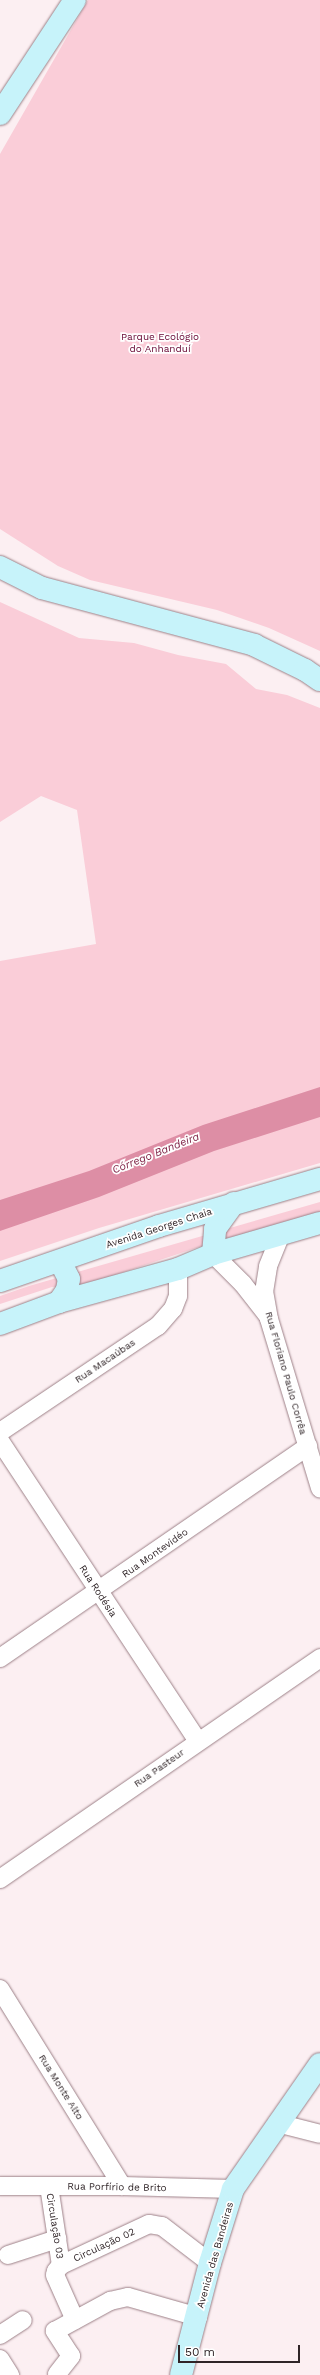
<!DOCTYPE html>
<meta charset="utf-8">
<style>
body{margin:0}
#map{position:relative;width:320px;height:2375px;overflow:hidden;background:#fceff2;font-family:"Work Sans",sans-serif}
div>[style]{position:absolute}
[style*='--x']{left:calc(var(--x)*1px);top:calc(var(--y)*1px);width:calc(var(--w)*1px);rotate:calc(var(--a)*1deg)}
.green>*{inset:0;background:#facdd8}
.water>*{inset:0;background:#dd8ea5}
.roads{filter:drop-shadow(0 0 1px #9d8188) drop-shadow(0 0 1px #9d8188)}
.street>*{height:18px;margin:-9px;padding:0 9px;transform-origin:9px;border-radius:9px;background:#fff}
.secondary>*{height:22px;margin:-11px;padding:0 11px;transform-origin:11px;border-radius:11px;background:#c7f3fa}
span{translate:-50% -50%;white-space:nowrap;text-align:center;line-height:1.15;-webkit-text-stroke:3.5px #fff;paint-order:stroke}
.park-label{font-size:10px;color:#660532}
.street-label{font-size:10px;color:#2f2427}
.water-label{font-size:11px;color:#7f2346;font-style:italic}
.scale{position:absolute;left:178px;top:2345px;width:122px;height:18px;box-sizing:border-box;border:2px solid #2f2427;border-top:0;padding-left:5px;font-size:12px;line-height:14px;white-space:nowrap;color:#2f2427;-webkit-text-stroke:3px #fff;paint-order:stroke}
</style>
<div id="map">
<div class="green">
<i style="clip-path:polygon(88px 0,320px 0,320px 651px,269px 628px,217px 610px,90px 580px,58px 566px,0 529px,0 154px)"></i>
<i style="clip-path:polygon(0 602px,79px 638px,134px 643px,178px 655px,226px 664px,256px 689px,287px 695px,320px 708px,320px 1163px,99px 1228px,0 1261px,0 961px,96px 944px,77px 810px,41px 796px,0 822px)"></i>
<i style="clip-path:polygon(320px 1202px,320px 1212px,199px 1247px,88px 1284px,52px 1287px,0 1304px,0 1296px,29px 1286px)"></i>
</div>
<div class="water">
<i style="clip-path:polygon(320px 1087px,320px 1117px,214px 1151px,99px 1197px,0 1231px,0 1200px,89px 1171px,203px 1125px)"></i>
</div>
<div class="roads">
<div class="street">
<i style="--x:281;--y:1234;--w:35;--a:112"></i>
<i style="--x:268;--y:1267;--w:24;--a:99"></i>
<i style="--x:264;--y:1291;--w:28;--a:80"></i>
<i style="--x:269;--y:1319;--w:177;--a:73.2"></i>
<i style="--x:213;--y:1254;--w:42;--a:45"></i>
<i style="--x:243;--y:1284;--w:41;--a:52"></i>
<i style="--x:0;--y:1432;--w:190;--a:-33.9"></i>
<i style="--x:158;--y:1326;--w:23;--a:-49"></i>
<i style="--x:173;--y:1309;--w:14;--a:-69"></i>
<i style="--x:178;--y:1296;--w:27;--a:-90"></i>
<i style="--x:0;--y:1441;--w:359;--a:56.6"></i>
<i style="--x:0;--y:1658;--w:374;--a:-34.5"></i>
<i style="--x:0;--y:1879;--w:389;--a:-34.6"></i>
<i style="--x:0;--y:1989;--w:232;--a:58.2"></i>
<i style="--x:277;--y:2123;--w:44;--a:14.3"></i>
<i style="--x:0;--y:2186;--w:122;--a:0"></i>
<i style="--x:122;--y:2186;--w:111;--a:1.5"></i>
<i style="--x:49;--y:2186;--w:80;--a:81.4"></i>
<i style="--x:8;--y:2255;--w:52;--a:-18.1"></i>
<i style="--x:75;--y:2320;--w:49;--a:-114"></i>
<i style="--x:55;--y:2275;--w:4;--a:-76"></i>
<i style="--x:56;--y:2271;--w:8;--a:-50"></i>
<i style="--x:61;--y:2265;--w:97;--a:-25"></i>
<i style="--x:149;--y:2224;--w:13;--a:9"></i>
<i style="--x:162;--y:2226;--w:61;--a:37.6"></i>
<i style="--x:0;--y:2335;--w:27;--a:-33"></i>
<i style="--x:0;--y:2359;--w:19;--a:58"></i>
<i style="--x:57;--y:2374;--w:23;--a:-52"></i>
<i style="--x:71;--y:2356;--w:30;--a:-123"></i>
<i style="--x:55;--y:2331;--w:63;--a:-28.6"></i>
<i style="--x:110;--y:2301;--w:18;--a:-13"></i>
<i style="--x:128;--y:2297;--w:73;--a:15.9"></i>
</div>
<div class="secondary">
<i style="--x:0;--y:114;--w:136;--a:-56.7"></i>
<i style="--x:0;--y:567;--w:47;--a:26.6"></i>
<i style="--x:42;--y:588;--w:220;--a:15"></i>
<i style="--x:254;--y:645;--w:57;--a:26.1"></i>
<i style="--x:305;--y:670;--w:18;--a:34"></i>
<i style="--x:213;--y:1254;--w:25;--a:-85"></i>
<i style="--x:215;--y:1229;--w:32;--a:-54"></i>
<i style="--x:0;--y:1281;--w:168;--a:-19.1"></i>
<i style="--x:159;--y:1226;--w:168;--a:-16.3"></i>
<i style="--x:59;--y:1302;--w:14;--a:-56"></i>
<i style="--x:67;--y:1290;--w:11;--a:-80"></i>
<i style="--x:69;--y:1279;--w:20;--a:-117"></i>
<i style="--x:0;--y:1324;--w:63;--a:-20.4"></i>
<i style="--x:59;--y:1302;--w:123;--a:-15.5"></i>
<i style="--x:178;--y:1269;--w:38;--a:-23"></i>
<i style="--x:213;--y:1254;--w:111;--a:-16.2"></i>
<i style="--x:181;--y:2375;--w:116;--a:-75.5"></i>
<i style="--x:210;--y:2263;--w:77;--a:-72.7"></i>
<i style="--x:233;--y:2189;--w:152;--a:-55.2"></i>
</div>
</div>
<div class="park-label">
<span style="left:160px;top:342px">Parque Ecológio<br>do Anhanduí</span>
</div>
<div class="street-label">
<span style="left:159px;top:1228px;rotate:-18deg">Avenida Georges Chaia</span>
<span style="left:105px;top:1361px;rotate:-34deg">Rua Macaúbas</span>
<span style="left:286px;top:1373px;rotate:74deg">Rua Floriano Paulo Corrêa</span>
<span style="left:155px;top:1553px;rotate:-35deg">Rua Montevidéo</span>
<span style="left:98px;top:1591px;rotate:57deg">Rua Rodésia</span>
<span style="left:159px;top:1768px;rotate:-35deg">Rua Pasteur</span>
<span style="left:61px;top:2087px;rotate:58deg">Rua Monte Alto</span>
<span style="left:117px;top:2187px;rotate:1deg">Rua Porfírio de Brito</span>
<span style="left:55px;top:2226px;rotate:81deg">Circulação 03</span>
<span style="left:104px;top:2245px;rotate:-25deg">Circulação 02</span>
<span style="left:215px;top:2255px;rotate:-74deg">Avenida das Bandeiras</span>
</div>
<div class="water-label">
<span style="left:156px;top:1154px;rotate:-22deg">Córrego Bandeira</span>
</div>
<div class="scale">50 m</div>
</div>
